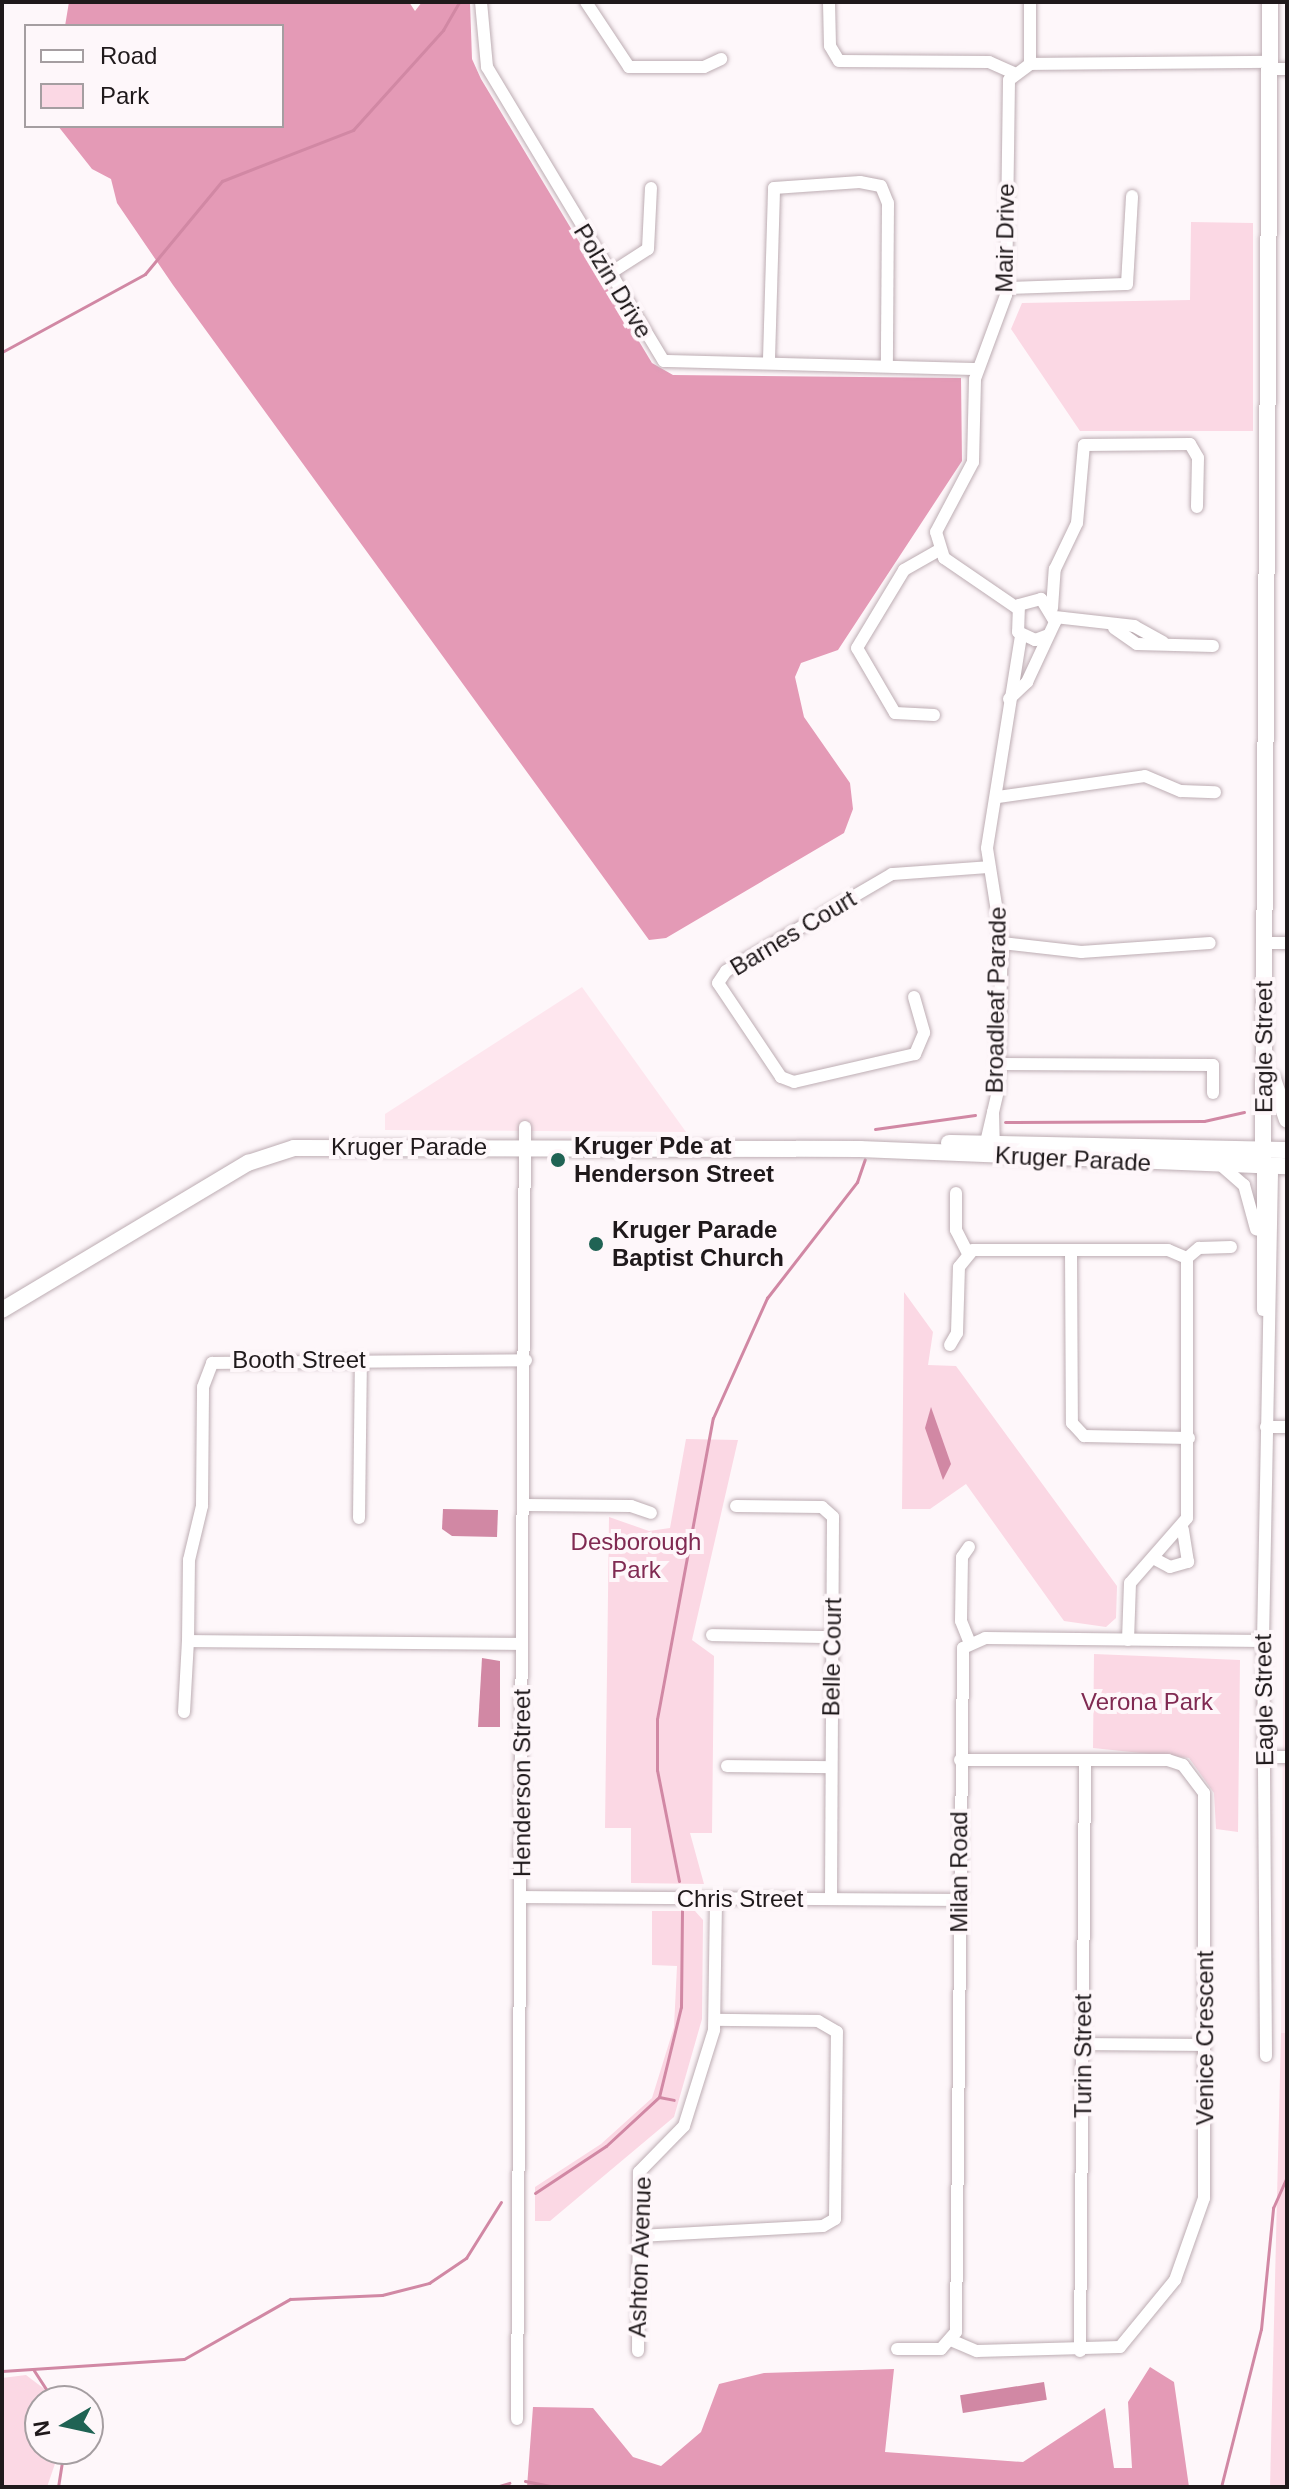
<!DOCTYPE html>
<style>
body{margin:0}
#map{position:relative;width:1289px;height:2489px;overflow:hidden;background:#fef7fa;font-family:Helvetica,sans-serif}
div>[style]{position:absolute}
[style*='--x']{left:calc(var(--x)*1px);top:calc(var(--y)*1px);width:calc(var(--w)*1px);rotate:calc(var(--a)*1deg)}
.built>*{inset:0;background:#fee6ee}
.green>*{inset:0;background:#fbd8e4}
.forest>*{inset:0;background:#e49ab6}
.water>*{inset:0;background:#d188a4;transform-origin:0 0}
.stream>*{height:3px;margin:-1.5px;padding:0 1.5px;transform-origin:1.5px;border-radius:1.5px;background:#d188a4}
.roads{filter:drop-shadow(0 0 2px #bdadb3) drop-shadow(0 0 2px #bdadb3)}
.minor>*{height:12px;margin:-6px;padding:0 6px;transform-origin:6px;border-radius:6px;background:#fff}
.tertiary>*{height:16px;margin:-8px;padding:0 8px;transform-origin:8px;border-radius:8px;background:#fff}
.dots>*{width:22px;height:22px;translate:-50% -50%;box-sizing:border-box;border:4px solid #fef7fa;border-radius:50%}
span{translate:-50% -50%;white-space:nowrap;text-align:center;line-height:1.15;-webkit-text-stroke:8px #fef7fa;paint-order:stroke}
.street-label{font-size:24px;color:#1f191b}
.poi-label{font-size:24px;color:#1f191b;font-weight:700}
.left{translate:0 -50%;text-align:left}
.park-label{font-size:24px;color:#802a52}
.frame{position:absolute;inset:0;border:4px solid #1f191b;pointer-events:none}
.legend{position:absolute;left:24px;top:24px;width:260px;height:104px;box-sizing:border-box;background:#fef7fa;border:2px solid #a59ea1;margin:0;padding:10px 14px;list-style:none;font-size:24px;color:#1f191b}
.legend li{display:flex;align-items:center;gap:16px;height:40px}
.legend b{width:40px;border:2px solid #a59ea1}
.north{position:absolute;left:24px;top:2385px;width:80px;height:80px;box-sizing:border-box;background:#fef7fa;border:2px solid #a59ea1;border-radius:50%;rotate:261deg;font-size:22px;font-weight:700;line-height:32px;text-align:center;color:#1f191b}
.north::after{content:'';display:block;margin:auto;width:28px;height:36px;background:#206354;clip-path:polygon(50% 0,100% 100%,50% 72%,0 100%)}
</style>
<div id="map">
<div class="built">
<i style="clip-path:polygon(582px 987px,686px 1132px,385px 1130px,385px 1114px)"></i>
<i style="clip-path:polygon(1284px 1281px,1287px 2033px,1281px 2033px,1285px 1373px)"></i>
</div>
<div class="green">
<i style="clip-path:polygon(1191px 222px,1253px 223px,1253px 431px,1080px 431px,1011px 329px,1022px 303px,1190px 300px)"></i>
<i style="clip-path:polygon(904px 1292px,933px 1332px,928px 1365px,956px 1366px,1117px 1586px,1116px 1618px,1106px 1627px,1064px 1621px,966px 1484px,930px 1509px,902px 1509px)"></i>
<i style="clip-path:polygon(686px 1439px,738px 1440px,692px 1640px,714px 1656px,712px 1833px,690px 1833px,704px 1884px,631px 1883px,631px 1828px,605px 1828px,609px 1517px,649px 1531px,670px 1528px)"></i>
<i style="clip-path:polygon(1094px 1654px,1240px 1660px,1238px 1832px,1216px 1829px,1214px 1793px,1189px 1758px,1093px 1748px)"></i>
<i style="clip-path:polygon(652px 1911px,695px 1911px,703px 1920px,702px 2019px,674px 2117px,550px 2221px,535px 2221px,535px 2187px,601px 2144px,652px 2098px,674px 2027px,677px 1966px,652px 1965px)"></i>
<i style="clip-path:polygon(1281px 2033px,1287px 2033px,1287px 2487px,1270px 2487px)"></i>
<i style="clip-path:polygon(26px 2375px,47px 2391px,49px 2401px,40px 2401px,40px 2449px,58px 2455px,47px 2487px,2px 2487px,2px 2378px)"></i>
</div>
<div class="forest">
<i style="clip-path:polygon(69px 2px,409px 2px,415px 11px,422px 2px,470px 2px,472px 59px,481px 79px,652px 363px,673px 375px,961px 378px,962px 461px,838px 650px,801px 663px,795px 677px,804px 717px,850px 783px,853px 809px,844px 833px,666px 938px,649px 940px,173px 285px,117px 203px,111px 179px,92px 169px,58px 126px,282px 126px,282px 26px,65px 26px)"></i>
<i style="clip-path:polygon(1150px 2367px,1174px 2382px,1189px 2487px,527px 2487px,533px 2407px,593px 2408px,633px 2457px,661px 2466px,701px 2432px,719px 2384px,764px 2373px,894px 2369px,885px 2452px,1023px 2462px,1105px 2408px,1114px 2468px,1132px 2468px,1128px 2402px)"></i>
</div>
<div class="water">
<i style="clip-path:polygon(931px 1407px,951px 1464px,943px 1480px,925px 1428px)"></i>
<i style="clip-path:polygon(443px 1509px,498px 1510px,497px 1537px,452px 1536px,442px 1529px)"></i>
<i style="clip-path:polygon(482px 1658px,500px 1661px,500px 1727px,478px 1727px)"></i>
<i style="left:1044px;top:2382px;width:18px;height:85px;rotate:81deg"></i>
</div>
<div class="stream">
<i style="--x:2;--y:352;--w:163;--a:-28.6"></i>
<i style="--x:145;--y:274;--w:121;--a:-50.4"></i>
<i style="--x:222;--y:181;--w:141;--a:-21.3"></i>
<i style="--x:353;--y:130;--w:135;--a:-48"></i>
<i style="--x:443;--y:30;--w:32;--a:-60"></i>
<i style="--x:1005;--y:1122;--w:199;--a:-0.3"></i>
<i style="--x:1204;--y:1121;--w:41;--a:-12.7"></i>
<i style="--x:875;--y:1129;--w:101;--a:-8"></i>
<i style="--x:679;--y:1881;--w:113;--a:-101.2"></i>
<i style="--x:657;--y:1770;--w:51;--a:-90"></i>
<i style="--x:657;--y:1719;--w:306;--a:-79.5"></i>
<i style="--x:713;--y:1418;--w:132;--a:-65.8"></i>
<i style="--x:767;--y:1298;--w:147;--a:-52.2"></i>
<i style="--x:857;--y:1182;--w:24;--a:-71"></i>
<i style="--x:659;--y:2097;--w:15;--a:11"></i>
<i style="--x:535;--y:2193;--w:85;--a:-33.5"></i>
<i style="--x:606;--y:2146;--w:72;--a:-42.8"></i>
<i style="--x:659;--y:2097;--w:93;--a:-76.3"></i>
<i style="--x:681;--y:2007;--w:96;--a:-89.4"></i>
<i style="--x:33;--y:2369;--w:38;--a:57"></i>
<i style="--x:2;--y:2371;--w:182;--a:-3.8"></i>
<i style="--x:184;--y:2359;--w:122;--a:-29.5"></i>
<i style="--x:290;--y:2299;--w:92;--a:-2.5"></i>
<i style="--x:382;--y:2295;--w:49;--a:-14.3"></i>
<i style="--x:429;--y:2283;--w:45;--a:-34"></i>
<i style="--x:466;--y:2258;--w:66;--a:-58"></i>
<i style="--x:525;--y:2481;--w:31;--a:11"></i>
<i style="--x:58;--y:2487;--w:38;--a:-81"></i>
<i style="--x:496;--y:2487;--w:14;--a:-17"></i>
<i style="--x:1221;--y:2487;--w:163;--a:-75.8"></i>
<i style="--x:1261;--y:2329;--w:122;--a:-84.3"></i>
<i style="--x:1273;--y:2208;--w:35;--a:-66"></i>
</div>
<div class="roads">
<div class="minor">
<i style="--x:481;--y:2;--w:65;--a:84.7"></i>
<i style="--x:487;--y:67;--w:343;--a:59"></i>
<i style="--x:664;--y:361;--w:313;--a:1.5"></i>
<i style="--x:586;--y:2;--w:78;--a:56.5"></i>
<i style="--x:629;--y:67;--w:75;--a:0"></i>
<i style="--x:704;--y:67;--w:19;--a:-25"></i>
<i style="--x:829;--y:2;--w:44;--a:88.7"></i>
<i style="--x:830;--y:46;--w:17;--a:59"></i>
<i style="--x:839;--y:61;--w:150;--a:0.4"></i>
<i style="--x:989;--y:62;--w:27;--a:24"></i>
<i style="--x:1030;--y:64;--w:62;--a:-90"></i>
<i style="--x:1270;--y:69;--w:17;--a:0"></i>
<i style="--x:609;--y:274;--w:46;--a:-32.7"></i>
<i style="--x:648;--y:249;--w:61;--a:-87.2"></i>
<i style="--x:1007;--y:288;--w:120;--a:-1.9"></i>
<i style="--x:1127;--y:284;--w:88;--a:-86.7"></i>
<i style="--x:769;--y:359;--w:171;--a:-88.3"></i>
<i style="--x:774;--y:188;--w:86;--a:-4"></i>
<i style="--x:860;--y:182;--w:21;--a:11"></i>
<i style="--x:881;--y:186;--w:18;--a:68"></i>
<i style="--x:888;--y:203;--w:162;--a:90.4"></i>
<i style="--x:1017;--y:608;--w:88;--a:-145.6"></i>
<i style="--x:944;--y:558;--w:27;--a:-107"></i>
<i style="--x:936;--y:532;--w:79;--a:-62.1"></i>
<i style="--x:973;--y:462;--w:83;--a:-88.6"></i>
<i style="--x:975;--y:379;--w:90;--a:-69.7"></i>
<i style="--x:1006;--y:295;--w:215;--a:-89.2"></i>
<i style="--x:1009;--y:80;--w:26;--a:-37"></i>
<i style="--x:1030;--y:64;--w:240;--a:-0.5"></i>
<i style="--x:1052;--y:608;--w:39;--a:-86"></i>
<i style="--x:1055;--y:569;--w:51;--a:-64.4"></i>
<i style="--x:1077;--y:523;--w:78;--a:-84.9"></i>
<i style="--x:1084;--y:445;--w:106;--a:-0.5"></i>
<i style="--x:1190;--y:444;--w:16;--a:60"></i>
<i style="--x:1198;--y:458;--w:49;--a:91.2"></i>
<i style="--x:1055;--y:617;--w:80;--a:6.5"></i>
<i style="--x:1134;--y:626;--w:33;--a:29"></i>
<i style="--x:1114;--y:628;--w:28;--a:35"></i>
<i style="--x:1137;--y:644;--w:76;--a:1.5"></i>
<i style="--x:1009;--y:699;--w:25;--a:-43"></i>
<i style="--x:1027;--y:682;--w:66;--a:-65"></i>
<i style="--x:1055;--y:622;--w:27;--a:-121"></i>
<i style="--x:1041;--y:599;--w:23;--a:165"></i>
<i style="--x:1019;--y:605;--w:27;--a:92"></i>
<i style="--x:1018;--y:632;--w:19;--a:25"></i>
<i style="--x:1035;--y:640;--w:14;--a:-21"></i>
<i style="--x:934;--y:715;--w:39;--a:-177"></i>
<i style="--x:895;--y:713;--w:75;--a:-120.3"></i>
<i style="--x:857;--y:648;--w:91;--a:-58.9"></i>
<i style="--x:904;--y:570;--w:40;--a:-29.7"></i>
<i style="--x:998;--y:797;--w:148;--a:-8.1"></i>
<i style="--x:1145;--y:776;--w:39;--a:23"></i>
<i style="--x:1181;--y:791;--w:34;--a:2"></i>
<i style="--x:1002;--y:943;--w:80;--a:6.5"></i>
<i style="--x:1081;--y:952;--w:129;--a:-4"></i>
<i style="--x:1264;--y:943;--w:23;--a:0"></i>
<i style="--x:914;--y:997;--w:37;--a:74"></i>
<i style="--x:924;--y:1033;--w:23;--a:113"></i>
<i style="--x:915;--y:1054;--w:124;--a:167"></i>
<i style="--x:794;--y:1082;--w:14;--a:-159"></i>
<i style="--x:781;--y:1077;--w:113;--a:-123.8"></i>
<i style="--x:718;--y:983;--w:14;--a:-56"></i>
<i style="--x:726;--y:971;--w:192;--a:-30.3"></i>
<i style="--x:892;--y:874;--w:97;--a:-4.1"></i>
<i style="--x:999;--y:1064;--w:214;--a:0.3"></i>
<i style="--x:1213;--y:1065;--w:28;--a:90"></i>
<i style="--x:993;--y:1112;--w:40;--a:88.6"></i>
<i style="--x:984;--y:1151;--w:62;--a:-76.9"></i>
<i style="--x:998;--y:1091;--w:148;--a:-88.5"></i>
<i style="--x:1002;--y:943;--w:96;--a:-99"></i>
<i style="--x:987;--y:848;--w:216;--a:-80.9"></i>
<i style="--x:1263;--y:1166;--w:144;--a:90"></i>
<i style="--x:1223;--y:1167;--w:28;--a:41"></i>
<i style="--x:1244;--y:1185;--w:46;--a:74.7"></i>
<i style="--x:956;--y:1193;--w:37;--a:90"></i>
<i style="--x:956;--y:1230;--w:25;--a:63"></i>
<i style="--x:1071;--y:1250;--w:173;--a:89.7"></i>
<i style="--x:1072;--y:1423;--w:18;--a:47"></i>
<i style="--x:1084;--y:1436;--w:105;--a:1.1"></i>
<i style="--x:1187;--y:1258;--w:16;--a:-40"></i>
<i style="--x:1199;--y:1248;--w:32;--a:-2"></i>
<i style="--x:950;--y:1345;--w:14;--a:-60"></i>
<i style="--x:957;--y:1333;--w:66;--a:-88.3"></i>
<i style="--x:959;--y:1267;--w:22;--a:-51"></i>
<i style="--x:973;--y:1250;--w:195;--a:0"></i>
<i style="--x:1168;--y:1250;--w:21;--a:23"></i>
<i style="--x:1187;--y:1258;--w:260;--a:90"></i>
<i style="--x:1187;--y:1518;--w:86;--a:131.2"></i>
<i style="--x:1130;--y:1583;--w:57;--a:92"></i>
<i style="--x:1266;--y:1427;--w:21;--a:0"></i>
<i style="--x:525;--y:1505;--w:106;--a:0.5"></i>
<i style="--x:631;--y:1506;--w:21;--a:19"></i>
<i style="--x:736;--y:1506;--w:86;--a:0.7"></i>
<i style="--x:822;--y:1507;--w:15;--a:42"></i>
<i style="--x:833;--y:1517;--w:382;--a:90.3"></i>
<i style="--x:359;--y:1518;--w:158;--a:-89.3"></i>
<i style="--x:969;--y:1547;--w:12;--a:125"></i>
<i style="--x:962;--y:1557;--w:64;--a:90.9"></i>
<i style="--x:961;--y:1621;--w:22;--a:68"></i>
<i style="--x:1153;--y:1558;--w:19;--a:28"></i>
<i style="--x:1170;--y:1567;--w:19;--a:-16"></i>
<i style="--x:1188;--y:1562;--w:33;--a:-99"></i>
<i style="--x:712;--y:1635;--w:120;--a:1"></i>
<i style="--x:188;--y:1641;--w:81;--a:-89.3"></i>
<i style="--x:189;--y:1560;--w:56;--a:-76.5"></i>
<i style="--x:202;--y:1506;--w:119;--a:-89.5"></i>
<i style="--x:203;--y:1387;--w:26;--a:-69"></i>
<i style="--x:212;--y:1363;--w:314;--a:-0.5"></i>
<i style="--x:184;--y:1712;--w:71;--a:-86.8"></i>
<i style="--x:188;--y:1641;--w:334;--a:0.5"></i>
<i style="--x:1264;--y:1757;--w:23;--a:0"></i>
<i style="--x:727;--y:1766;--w:104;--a:0.6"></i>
<i style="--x:521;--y:1897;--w:438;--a:0.4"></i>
<i style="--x:1083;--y:2044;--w:122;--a:0.5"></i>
<i style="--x:1266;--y:2056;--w:415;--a:-90.4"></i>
<i style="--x:1263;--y:1641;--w:475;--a:-88.9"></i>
<i style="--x:639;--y:2236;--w:184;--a:-3.1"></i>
<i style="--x:823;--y:2226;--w:14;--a:-30"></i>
<i style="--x:835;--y:2219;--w:187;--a:-89.4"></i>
<i style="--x:837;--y:2032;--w:22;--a:-150"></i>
<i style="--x:818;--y:2021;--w:102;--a:-179.4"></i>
<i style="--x:953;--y:2341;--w:26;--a:23"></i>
<i style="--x:977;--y:2351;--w:143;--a:-1.6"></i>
<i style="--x:1120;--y:2347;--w:87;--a:-50.6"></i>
<i style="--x:1175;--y:2280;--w:87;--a:-70.5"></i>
<i style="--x:1204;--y:2198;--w:405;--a:-90"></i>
<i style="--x:1204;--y:1793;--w:35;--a:-127"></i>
<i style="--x:1183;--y:1765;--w:16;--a:-162"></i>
<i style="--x:1168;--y:1760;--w:208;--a:180"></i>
<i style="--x:897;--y:2349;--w:44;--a:0"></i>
<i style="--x:941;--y:2349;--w:23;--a:-49"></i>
<i style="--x:956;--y:2332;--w:684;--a:-89.41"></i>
<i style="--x:963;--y:1648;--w:24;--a:-24"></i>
<i style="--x:985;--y:1638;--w:278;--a:0.6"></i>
<i style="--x:638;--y:2351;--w:179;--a:-89.7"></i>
<i style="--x:639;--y:2172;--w:64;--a:-45.6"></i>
<i style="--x:684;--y:2126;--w:101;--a:-72.6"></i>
<i style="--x:714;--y:2030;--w:132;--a:-89.1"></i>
<i style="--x:1080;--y:2351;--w:590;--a:-89.51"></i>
<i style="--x:517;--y:2419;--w:1292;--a:-89.65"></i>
</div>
<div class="tertiary">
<i style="--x:1273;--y:1079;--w:43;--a:71.1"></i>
<i style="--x:949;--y:1143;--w:338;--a:1.2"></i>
<i style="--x:1263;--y:1166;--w:1164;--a:-89.66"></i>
<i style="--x:2;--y:1310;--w:287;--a:-30.9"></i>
<i style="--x:248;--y:1163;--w:48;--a:-18.1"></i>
<i style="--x:294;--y:1148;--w:566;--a:0.1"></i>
<i style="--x:860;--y:1149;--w:427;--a:2.3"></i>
</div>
</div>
<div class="dots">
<i style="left:558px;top:1160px;background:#206354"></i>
<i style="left:596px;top:1244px;background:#206354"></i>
</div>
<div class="street-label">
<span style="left:1005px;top:238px;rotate:-89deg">Mair Drive</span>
<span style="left:613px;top:281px;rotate:59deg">Polzin Drive</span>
<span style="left:793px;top:933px;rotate:-31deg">Barnes Court</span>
<span style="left:996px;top:1000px;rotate:-89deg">Broadleaf Parade</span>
<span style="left:1264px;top:1047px;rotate:-90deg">Eagle Street</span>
<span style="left:409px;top:1147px">Kruger Parade</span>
<span style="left:1073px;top:1159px;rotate:3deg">Kruger Parade</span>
<span style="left:299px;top:1360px">Booth Street</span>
<span style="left:832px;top:1657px;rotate:-89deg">Belle Court</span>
<span style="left:1264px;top:1700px;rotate:-91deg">Eagle Street</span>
<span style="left:522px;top:1783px;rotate:-90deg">Henderson Street</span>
<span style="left:959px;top:1872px;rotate:-90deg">Milan Road</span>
<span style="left:740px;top:1899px">Chris Street</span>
<span style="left:1205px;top:2038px;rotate:-90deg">Venice Crescent</span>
<span style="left:1083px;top:2056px;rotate:-90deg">Turin Street</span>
<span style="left:640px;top:2257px;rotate:-88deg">Ashton Avenue</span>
</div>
<div class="poi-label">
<span class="left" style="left:574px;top:1160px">Kruger Pde at<br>Henderson Street</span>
<span class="left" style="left:612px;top:1244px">Kruger Parade<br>Baptist Church</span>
</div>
<div class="park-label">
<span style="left:636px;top:1556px">Desborough<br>Park</span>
<span style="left:1147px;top:1702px">Verona Park</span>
</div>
<div class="frame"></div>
<ul class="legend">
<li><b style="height:10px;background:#fff"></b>Road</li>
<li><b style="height:22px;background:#fbd8e4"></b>Park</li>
</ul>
<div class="north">N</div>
</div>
